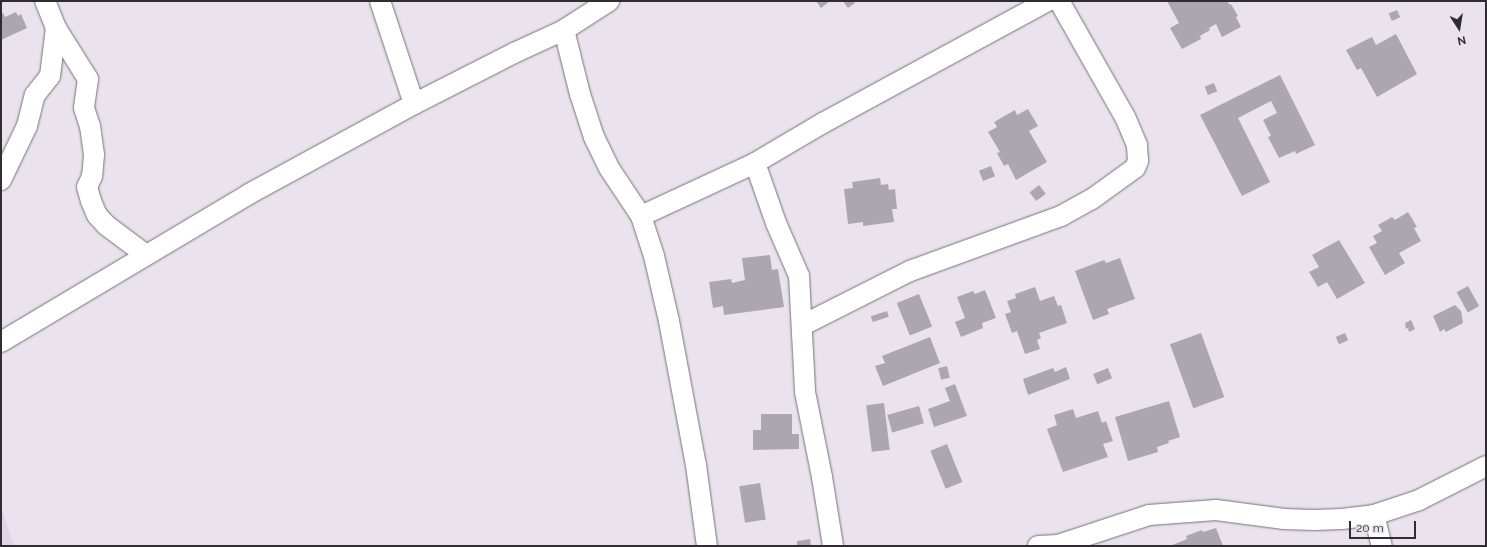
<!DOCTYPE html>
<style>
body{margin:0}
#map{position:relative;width:1487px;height:547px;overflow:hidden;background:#eae3ed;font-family:Raleway,sans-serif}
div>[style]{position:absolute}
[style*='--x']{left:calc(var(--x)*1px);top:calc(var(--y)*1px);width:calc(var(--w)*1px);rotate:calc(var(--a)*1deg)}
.built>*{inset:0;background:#e0d5e6}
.building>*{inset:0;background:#aca6af;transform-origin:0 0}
.roads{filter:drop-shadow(0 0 1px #767179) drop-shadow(0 0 1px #767179)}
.street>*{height:20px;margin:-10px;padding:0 10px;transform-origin:10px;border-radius:10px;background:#fff}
span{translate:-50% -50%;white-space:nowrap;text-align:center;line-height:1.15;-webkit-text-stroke:3.5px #eae3ed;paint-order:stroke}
.frame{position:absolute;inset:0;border:2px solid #2f2d31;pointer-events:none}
.north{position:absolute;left:1439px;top:8px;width:40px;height:40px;-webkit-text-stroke:3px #eae3ed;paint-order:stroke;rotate:168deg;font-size:11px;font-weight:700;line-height:16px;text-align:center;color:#2f2d31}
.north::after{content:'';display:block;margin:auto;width:14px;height:18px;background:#2f2d31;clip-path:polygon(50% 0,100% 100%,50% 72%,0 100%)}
.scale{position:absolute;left:1349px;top:521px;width:67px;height:18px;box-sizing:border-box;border:2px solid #2f2d31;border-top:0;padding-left:5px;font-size:12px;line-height:14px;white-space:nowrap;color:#2f2d31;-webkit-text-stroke:3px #eae3ed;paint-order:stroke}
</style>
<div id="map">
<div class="built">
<i style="clip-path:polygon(1px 507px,14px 546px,1px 546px)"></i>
</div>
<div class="building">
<i style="clip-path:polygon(816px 1px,830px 1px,821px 8px)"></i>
<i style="clip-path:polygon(843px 1px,853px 1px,855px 3px,848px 8px)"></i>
<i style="clip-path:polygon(1167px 1px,1227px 1px,1230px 5px,1231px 4px,1238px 16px,1236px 17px,1241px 27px,1222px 37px,1216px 24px,1209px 28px,1210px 30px,1200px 36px,1201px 39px,1182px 49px,1170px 28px,1179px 23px)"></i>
<i style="left:1397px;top:10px;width:8px;height:9px;rotate:67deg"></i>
<i style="clip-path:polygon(16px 12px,18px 16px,21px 14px,27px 28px,1px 40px,1px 14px,3px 13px,5px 17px)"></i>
<i style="clip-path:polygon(1396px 34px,1417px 74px,1377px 97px,1361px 68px,1357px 70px,1346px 50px,1372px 37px,1376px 45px)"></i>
<i style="clip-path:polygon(1280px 75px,1315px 145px,1296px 154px,1295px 151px,1279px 158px,1268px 137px,1271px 136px,1263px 120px,1277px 113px,1271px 101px,1238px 118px,1270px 182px,1242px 196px,1200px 115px)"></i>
<i style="left:1214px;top:83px;width:9px;height:10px;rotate:69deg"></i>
<i style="clip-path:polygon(1028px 109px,1038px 126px,1029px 131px,1047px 162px,1016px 180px,1008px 164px,1004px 166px,997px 153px,1000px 152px,988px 132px,997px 127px,994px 122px,1015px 110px,1017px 115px)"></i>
<i style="left:991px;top:166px;width:11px;height:13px;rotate:68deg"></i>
<i style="clip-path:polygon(880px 178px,881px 185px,888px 184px,889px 190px,895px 189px,897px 209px,892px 209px,894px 222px,863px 226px,863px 222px,848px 224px,844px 189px,853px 188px,852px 182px)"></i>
<i style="left:1039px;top:185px;width:11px;height:12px;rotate:52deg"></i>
<i style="clip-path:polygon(1408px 212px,1417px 227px,1414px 228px,1421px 241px,1399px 253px,1405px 263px,1385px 275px,1369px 247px,1377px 243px,1373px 236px,1382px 231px,1378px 225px,1392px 217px,1395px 220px)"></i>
<i style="clip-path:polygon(1339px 240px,1365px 283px,1337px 299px,1327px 282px,1318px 287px,1309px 272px,1319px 267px,1312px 255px)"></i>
<i style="clip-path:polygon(770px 255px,772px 270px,778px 269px,784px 307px,724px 315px,723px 306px,713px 308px,709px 282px,731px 279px,732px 283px,745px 280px,742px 258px)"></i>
<i style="clip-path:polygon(1120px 258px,1135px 299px,1107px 309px,1109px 314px,1093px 320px,1075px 271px,1104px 260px,1106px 263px)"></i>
<i style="left:1468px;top:286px;width:23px;height:13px;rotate:61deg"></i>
<i style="clip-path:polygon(1035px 287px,1040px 301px,1054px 296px,1058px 306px,1061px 305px,1067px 323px,1039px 333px,1041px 338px,1037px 340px,1040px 349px,1025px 354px,1017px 331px,1012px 333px,1005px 314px,1011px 312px,1007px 301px,1016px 298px,1015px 294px)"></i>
<i style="clip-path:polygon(985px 290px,996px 318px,982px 323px,983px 328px,961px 337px,955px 322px,965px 318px,957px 297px,973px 291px,975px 294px)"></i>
<i style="left:919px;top:294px;width:35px;height:24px;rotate:68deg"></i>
<i style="clip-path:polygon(1455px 305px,1461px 311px,1463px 323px,1446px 332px,1444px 329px,1440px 332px,1433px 316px)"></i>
<i style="left:887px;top:311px;width:6px;height:17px;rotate:72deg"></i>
<i style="clip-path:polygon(1411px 320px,1415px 329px,1409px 332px,1408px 328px,1406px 329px,1405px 323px)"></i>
<i style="left:1201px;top:333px;width:68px;height:33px;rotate:70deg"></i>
<i style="left:1345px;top:333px;width:8px;height:10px;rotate:67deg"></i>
<i style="clip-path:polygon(930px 337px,940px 363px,883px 386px,875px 366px,885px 363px,882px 356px)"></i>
<i style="left:947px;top:366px;width:12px;height:9px;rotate:76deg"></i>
<i style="clip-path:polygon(1066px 367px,1070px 379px,1028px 395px,1023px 379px,1053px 368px,1055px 372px)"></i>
<i style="left:1108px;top:368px;width:11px;height:16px;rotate:68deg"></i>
<i style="clip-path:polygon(955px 384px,967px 416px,934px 427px,928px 409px,950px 401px,945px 388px)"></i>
<i style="clip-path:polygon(1169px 401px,1180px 437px,1168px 441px,1169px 443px,1157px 447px,1158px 452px,1128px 461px,1115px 417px)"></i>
<i style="left:884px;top:403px;width:47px;height:18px;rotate:83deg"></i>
<i style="left:919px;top:406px;width:18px;height:33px;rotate:74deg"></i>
<i style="clip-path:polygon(1073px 409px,1076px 418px,1098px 411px,1102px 423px,1106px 421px,1113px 441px,1103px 444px,1108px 457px,1063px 472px,1047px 429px,1057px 425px,1054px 415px)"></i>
<i style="clip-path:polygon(761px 414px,792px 414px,792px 434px,799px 434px,799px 449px,753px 450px,753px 430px,761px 430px)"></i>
<i style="left:947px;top:444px;width:41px;height:18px;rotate:68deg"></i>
<i style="left:760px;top:483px;width:37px;height:21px;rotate:81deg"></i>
<i style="clip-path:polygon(1216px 528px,1223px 546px,1170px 546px,1187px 539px,1186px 536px,1202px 530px,1203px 532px)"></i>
<i style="clip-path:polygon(810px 539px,811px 546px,797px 546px,797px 541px)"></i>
</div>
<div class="roads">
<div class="street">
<i style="--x:380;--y:1;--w:108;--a:71.7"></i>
<i style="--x:56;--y:28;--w:60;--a:57.9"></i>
<i style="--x:88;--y:79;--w:29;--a:98"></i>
<i style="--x:84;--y:108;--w:19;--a:72"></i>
<i style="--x:90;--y:126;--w:29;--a:82"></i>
<i style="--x:94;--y:155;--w:21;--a:95"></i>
<i style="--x:92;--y:176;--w:12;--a:114"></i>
<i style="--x:87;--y:187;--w:15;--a:74"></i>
<i style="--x:91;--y:201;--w:15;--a:67"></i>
<i style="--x:97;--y:215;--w:13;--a:48"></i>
<i style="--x:106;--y:225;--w:50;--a:36.9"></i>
<i style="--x:564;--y:30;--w:66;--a:76"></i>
<i style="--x:580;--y:94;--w:45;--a:72"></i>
<i style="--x:594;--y:137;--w:34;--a:64"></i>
<i style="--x:609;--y:168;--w:58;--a:56.3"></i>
<i style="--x:641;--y:216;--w:42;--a:72"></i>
<i style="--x:654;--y:256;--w:67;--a:77"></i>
<i style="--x:669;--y:321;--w:147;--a:79.4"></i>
<i style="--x:696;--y:465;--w:82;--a:82.3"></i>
<i style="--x:755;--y:163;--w:64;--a:70.7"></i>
<i style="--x:776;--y:223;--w:58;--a:66.5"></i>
<i style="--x:799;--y:276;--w:116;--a:87"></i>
<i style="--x:805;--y:392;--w:87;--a:78.7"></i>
<i style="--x:822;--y:477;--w:70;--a:80.9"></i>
<i style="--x:1;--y:180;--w:60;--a:-64.3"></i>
<i style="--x:27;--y:126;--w:32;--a:-76"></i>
<i style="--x:35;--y:95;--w:24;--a:-52"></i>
<i style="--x:50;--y:76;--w:48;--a:-82.9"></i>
<i style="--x:56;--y:28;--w:29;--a:-112"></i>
<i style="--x:641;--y:216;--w:126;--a:-24.9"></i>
<i style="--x:755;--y:163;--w:79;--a:-30.5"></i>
<i style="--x:823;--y:123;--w:256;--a:-28.5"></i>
<i style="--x:803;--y:325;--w:120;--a:-26.8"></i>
<i style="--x:910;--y:271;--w:161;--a:-20"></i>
<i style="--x:1061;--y:216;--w:35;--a:-29"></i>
<i style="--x:1092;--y:199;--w:53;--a:-35.8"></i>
<i style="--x:1135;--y:168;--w:8;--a:-67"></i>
<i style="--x:1138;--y:161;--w:16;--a:-94"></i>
<i style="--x:1137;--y:145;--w:30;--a:-113"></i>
<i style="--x:1125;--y:117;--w:133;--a:-119.6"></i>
<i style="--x:1;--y:342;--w:289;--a:-30.8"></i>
<i style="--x:249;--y:194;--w:188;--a:-28.6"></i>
<i style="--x:414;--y:104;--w:112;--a:-27"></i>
<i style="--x:514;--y:53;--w:55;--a:-24.7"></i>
<i style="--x:564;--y:30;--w:54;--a:-32.8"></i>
<i style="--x:1374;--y:515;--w:32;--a:76"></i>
<i style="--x:1038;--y:546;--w:20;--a:-3"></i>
<i style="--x:1058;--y:545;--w:96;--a:-18.2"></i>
<i style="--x:1149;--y:515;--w:67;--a:-4.3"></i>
<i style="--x:1216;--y:510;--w:69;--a:7.5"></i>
<i style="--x:1284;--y:519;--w:30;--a:2"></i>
<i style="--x:1314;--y:520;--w:28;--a:-2"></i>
<i style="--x:1342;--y:519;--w:32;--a:-7"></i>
<i style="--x:1374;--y:515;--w:47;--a:-18.4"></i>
<i style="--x:1419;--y:500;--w:75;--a:-26.9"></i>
</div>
</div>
<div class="frame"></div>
<div class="north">N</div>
<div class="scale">20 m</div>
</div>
